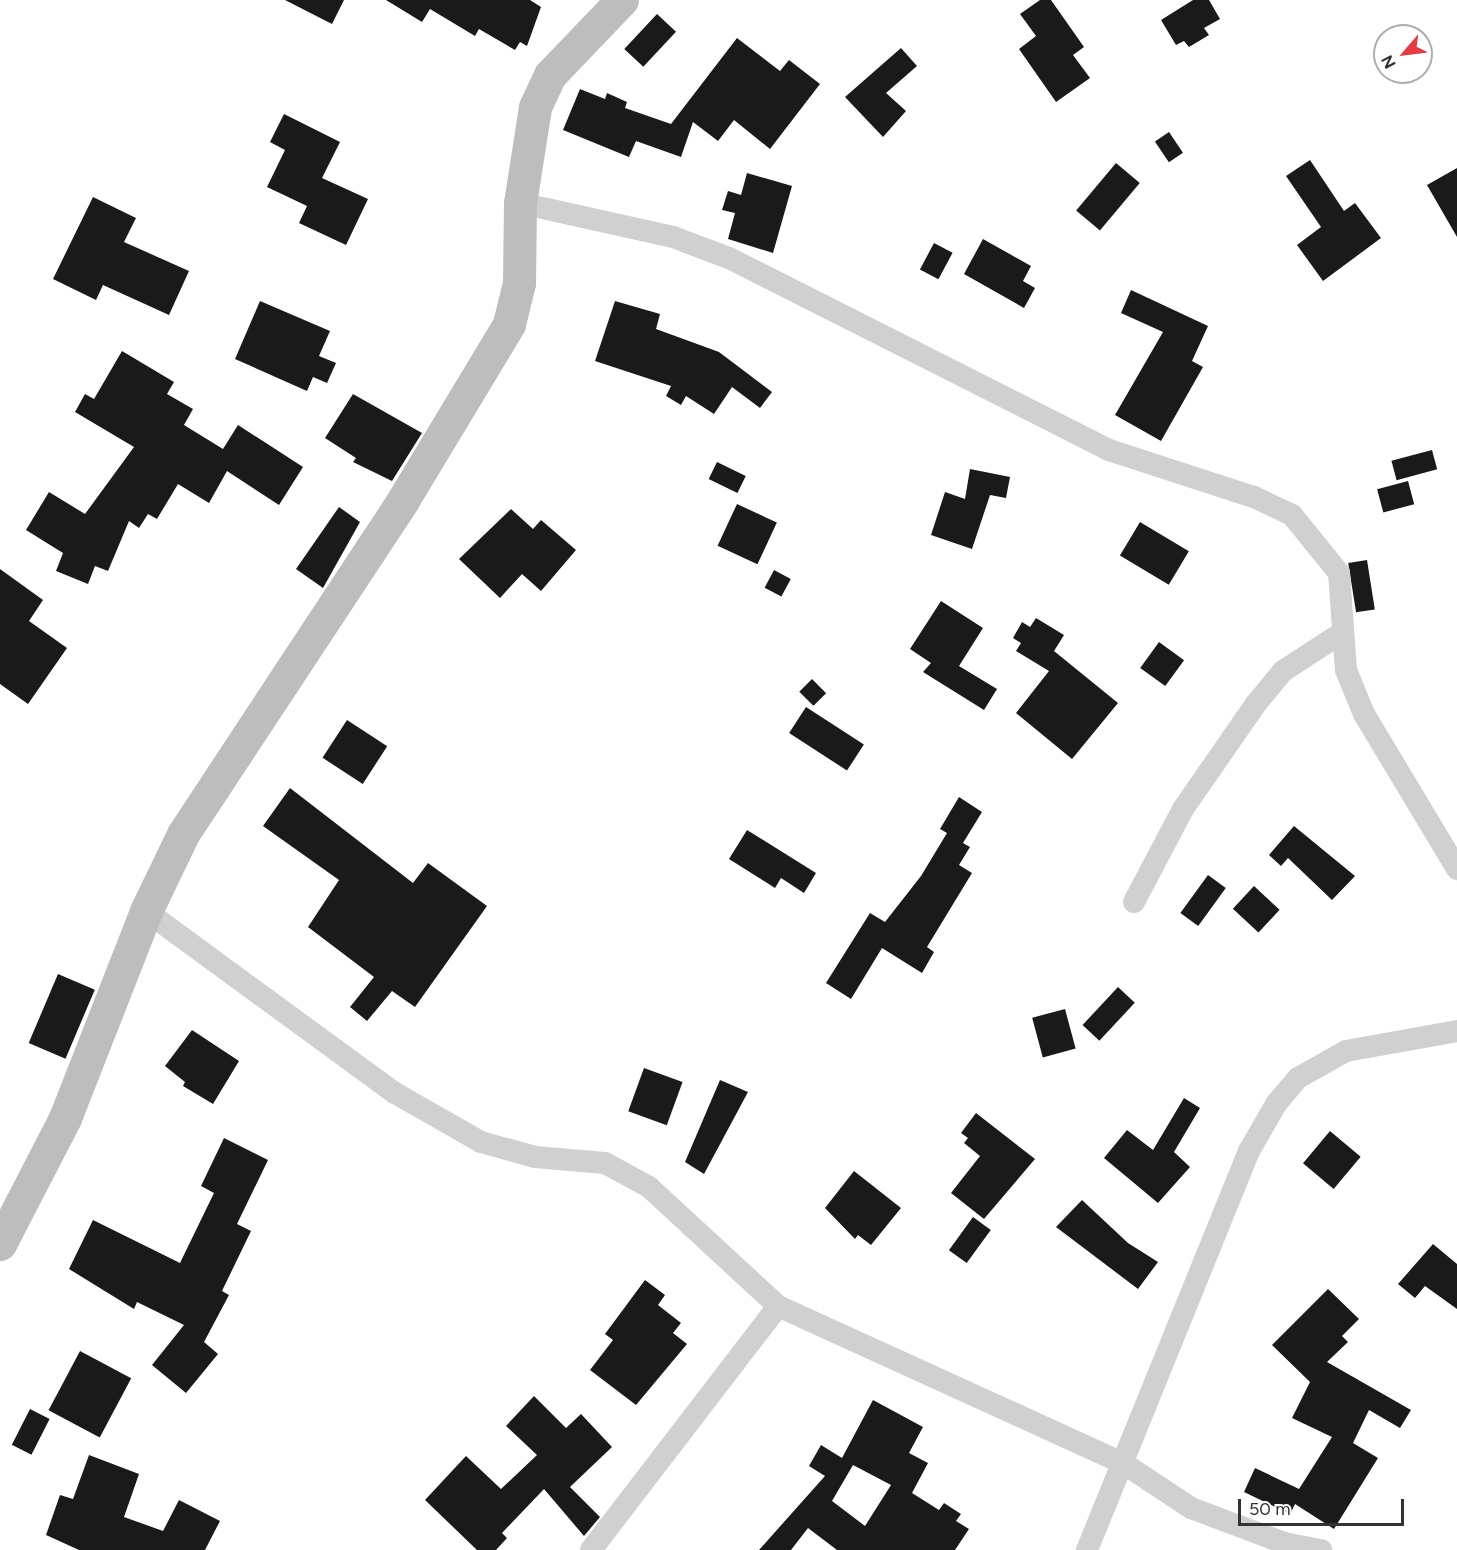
<!DOCTYPE html>
<style>
body{margin:0}
#map{position:relative;width:1457px;height:1550px;overflow:hidden;background:#fff;font-family:Figtree,sans-serif}
div>[style]{position:absolute}
[style*='--x']{left:calc(var(--x)*1px);top:calc(var(--y)*1px);width:calc(var(--w)*1px);rotate:calc(var(--a)*1deg)}
.building>*{inset:0;background:#1a1a1a;transform-origin:0 0}
.street>*{height:22px;margin:-11px;padding:0 11px;transform-origin:11px;border-radius:11px;background:#d0d0d0}
.secondary>*{height:33px;margin:-16.5px;padding:0 16.5px;transform-origin:16.5px;border-radius:16.5px;background:#bdbdbd}
span{translate:-50% -50%;white-space:nowrap;text-align:center;line-height:1.15;-webkit-text-stroke:6px #fff;paint-order:stroke}
.north{position:absolute;left:1373px;top:24px;width:60px;height:60px;box-sizing:border-box;background:#fff;border:2px solid #adadad;border-radius:50%;rotate:242deg;font-size:16px;font-weight:700;line-height:24px;text-align:center;color:#333}
.north::after{content:'';display:block;margin:auto;width:21px;height:27px;background:#e63946;clip-path:polygon(50% 0,100% 100%,50% 72%,0 100%)}
.scale{position:absolute;left:1238px;top:1499px;width:166px;height:27px;box-sizing:border-box;border:3px solid #333;border-top:0;padding-left:8px;font-size:18px;line-height:21px;white-space:nowrap;color:#333;-webkit-text-stroke:4px #fff;paint-order:stroke}
</style>
<div id="map">
<div class="building">
<i style="clip-path:polygon(285px 0,344px 0,332px 24px)"></i>
<i style="clip-path:polygon(386px 0,530px 0,541px 7px,527px 46px,520px 42px,515px 50px,479px 29px,475px 36px,430px 9px,422px 22px)"></i>
<i style="clip-path:polygon(1040px 0,1051px 0,1084px 47px,1073px 55px,1090px 78px,1056px 102px,1019px 49px,1036px 36px,1020px 14px)"></i>
<i style="clip-path:polygon(1193px 0,1209px 0,1220px 19px,1204px 28px,1209px 35px,1189px 47px,1184px 41px,1176px 45px,1161px 20px)"></i>
<i style="left:657px;top:14px;width:26px;height:48px;rotate:43deg"></i>
<i style="clip-path:polygon(737px 38px,780px 71px,789px 60px,820px 84px,770px 149px,734px 120px,718px 141px,693px 122px,681px 157px,636px 141px,629px 157px,563px 130px,580px 89px,605px 99px,607px 93px,627px 102px,625px 108px,671px 124px)"></i>
<i style="clip-path:polygon(901px 48px,917px 66px,886px 93px,906px 111px,883px 137px,845px 97px)"></i>
<i style="clip-path:polygon(284px 114px,340px 142px,322px 178px,368px 199px,346px 245px,299px 223px,307px 206px,267px 187px,285px 150px,270px 142px)"></i>
<i style="left:1169px;top:132px;width:25px;height:17px;rotate:56deg"></i>
<i style="clip-path:polygon(1310px 160px,1344px 211px,1355px 203px,1381px 238px,1323px 281px,1297px 245px,1321px 227px,1286px 176px)"></i>
<i style="left:1116px;top:163px;width:31px;height:62px;rotate:40deg"></i>
<i style="clip-path:polygon(1457px 168px,1457px 237px,1427px 185px)"></i>
<i style="clip-path:polygon(747px 173px,792px 186px,773px 253px,728px 239px,735px 213px,722px 210px,728px 191px,741px 195px)"></i>
<i style="clip-path:polygon(93px 197px,136px 218px,124px 242px,189px 271px,169px 315px,103px 285px,96px 300px,53px 279px)"></i>
<i style="clip-path:polygon(983px 239px,1031px 266px,1023px 281px,1035px 288px,1024px 308px,964px 274px)"></i>
<i style="left:934px;top:243px;width:21px;height:30px;rotate:28deg"></i>
<i style="clip-path:polygon(1131px 290px,1208px 326px,1192px 361px,1203px 367px,1161px 441px,1115px 415px,1163px 332px,1121px 313px)"></i>
<i style="clip-path:polygon(260px 301px,330px 331px,319px 356px,336px 363px,327px 383px,313px 377px,307px 391px,235px 359px)"></i>
<i style="clip-path:polygon(615px 301px,660px 314px,656px 329px,719px 352px,772px 392px,760px 408px,732px 387px,714px 414px,686px 396px,681px 405px,666px 396px,671px 386px,595px 361px)"></i>
<i style="clip-path:polygon(122px 351px,174px 382px,167px 394px,193px 409px,184px 425px,223px 449px,238px 425px,303px 467px,279px 505px,227px 471px,209px 503px,178px 484px,157px 519px,148px 514px,139px 528px,129px 521px,108px 571px,95px 566px,88px 584px,56px 571px,63px 553px,26px 530px,49px 492px,85px 514px,134px 447px,75px 412px,85px 394px,94px 399px)"></i>
<i style="clip-path:polygon(353px 394px,422px 433px,392px 481px,353px 462px,356px 458px,325px 438px)"></i>
<i style="left:1432px;top:450px;width:20px;height:42px;rotate:75deg"></i>
<i style="left:717px;top:462px;width:32px;height:19px;rotate:26deg"></i>
<i style="clip-path:polygon(970px 469px,1010px 477px,1006px 498px,990px 495px,972px 549px,931px 535px,945px 492px,965px 499px)"></i>
<i style="left:1408px;top:481px;width:24px;height:32px;rotate:75deg"></i>
<i style="left:737px;top:504px;width:44px;height:46px;rotate:25deg"></i>
<i style="clip-path:polygon(339px 507px,360px 522px,323px 588px,296px 569px)"></i>
<i style="clip-path:polygon(511px 509px,533px 529px,541px 520px,576px 550px,541px 591px,522px 574px,500px 598px,459px 559px)"></i>
<i style="left:1140px;top:522px;width:57px;height:39px;rotate:31deg"></i>
<i style="left:1367px;top:560px;width:50px;height:19px;rotate:81deg"></i>
<i style="clip-path:polygon(0 569px,43px 600px,29px 621px,67px 648px,28px 704px,0 684px)"></i>
<i style="left:774px;top:570px;width:19px;height:20px;rotate:28deg"></i>
<i style="clip-path:polygon(941px 601px,983px 628px,959px 666px,997px 689px,984px 710px,923px 672px,931px 663px,910px 649px)"></i>
<i style="clip-path:polygon(1036px 618px,1064px 635px,1054px 651px,1118px 703px,1072px 759px,1016px 713px,1049px 671px,1016px 651px,1021px 643px,1013px 638px,1022px 622px,1030px 627px)"></i>
<i style="left:1159px;top:642px;width:31px;height:32px;rotate:36deg"></i>
<i style="left:812px;top:679px;width:20px;height:18px;rotate:45deg"></i>
<i style="left:806px;top:707px;width:69px;height:31px;rotate:33deg"></i>
<i style="left:347px;top:720px;width:48px;height:45px;rotate:33deg"></i>
<i style="clip-path:polygon(290px 788px,413px 883px,428px 863px,487px 906px,415px 1007px,392px 991px,367px 1021px,350px 1007px,374px 977px,308px 927px,339px 880px,263px 826px)"></i>
<i style="clip-path:polygon(959px 797px,982px 812px,963px 843px,970px 847px,959px 865px,972px 873px,927px 947px,934px 952px,922px 973px,882px 948px,851px 999px,826px 983px,870px 913px,885px 922px,921px 876px,947px 833px,940px 829px)"></i>
<i style="clip-path:polygon(1294px 826px,1355px 876px,1332px 900px,1288px 858px,1281px 866px,1269px 855px)"></i>
<i style="clip-path:polygon(747px 830px,816px 873px,804px 893px,781px 878px,775px 888px,729px 859px)"></i>
<i style="left:1208px;top:875px;width:22px;height:47px;rotate:36deg"></i>
<i style="left:1254px;top:886px;width:35px;height:31px;rotate:43deg"></i>
<i style="left:58px;top:974px;width:40px;height:75px;rotate:23deg"></i>
<i style="left:1118px;top:987px;width:23px;height:52px;rotate:43deg"></i>
<i style="left:1065px;top:1009px;width:41px;height:34px;rotate:75deg"></i>
<i style="clip-path:polygon(192px 1030px,239px 1061px,213px 1104px,183px 1086px,185px 1082px,165px 1066px)"></i>
<i style="left:644px;top:1068px;width:41px;height:46px;rotate:20deg"></i>
<i style="clip-path:polygon(720px 1080px,748px 1092px,704px 1174px,685px 1162px)"></i>
<i style="clip-path:polygon(1184px 1098px,1200px 1108px,1174px 1152px,1190px 1167px,1158px 1203px,1104px 1158px,1127px 1130px,1153px 1150px)"></i>
<i style="clip-path:polygon(976px 1113px,1035px 1159px,984px 1219px,951px 1193px,980px 1156px,964px 1143px,968px 1138px,961px 1133px)"></i>
<i style="left:1330px;top:1131px;width:40px;height:42px;rotate:40deg"></i>
<i style="clip-path:polygon(224px 1138px,268px 1160px,237px 1224px,251px 1231px,222px 1291px,229px 1295px,204px 1342px,218px 1354px,186px 1393px,152px 1365px,184px 1325px,137px 1302px,134px 1309px,69px 1269px,93px 1220px,180px 1263px,214px 1193px,201px 1186px)"></i>
<i style="clip-path:polygon(854px 1171px,901px 1208px,871px 1245px,858px 1235px,855px 1239px,825px 1208px)"></i>
<i style="clip-path:polygon(1082px 1200px,1128px 1243px,1158px 1262px,1138px 1289px,1056px 1227px)"></i>
<i style="left:973px;top:1217px;width:22px;height:41px;rotate:36deg"></i>
<i style="clip-path:polygon(1433px 1244px,1457px 1264px,1457px 1309px,1425px 1286px,1415px 1298px,1398px 1284px)"></i>
<i style="clip-path:polygon(645px 1280px,665px 1295px,658px 1305px,681px 1323px,673px 1333px,687px 1344px,636px 1405px,590px 1370px,613px 1340px,605px 1334px)"></i>
<i style="clip-path:polygon(1328px 1289px,1359px 1319px,1342px 1336px,1348px 1342px,1327px 1362px,1411px 1410px,1400px 1428px,1369px 1410px,1353px 1443px,1378px 1458px,1334px 1529px,1295px 1504px,1290px 1514px,1244px 1492px,1255px 1468px,1299px 1489px,1332px 1437px,1292px 1418px,1310px 1382px,1272px 1345px)"></i>
<i style="left:80px;top:1351px;width:58px;height:67px;rotate:28deg"></i>
<i style="clip-path:polygon(534px 1396px,566px 1428px,581px 1414px,612px 1447px,570px 1487px,600px 1517px,584px 1536px,544px 1489px,502px 1533px,507px 1538px,496px 1550px,477px 1550px,425px 1500px,466px 1456px,501px 1489px,537px 1455px,506px 1426px)"></i>
<i style="clip-path:polygon(evenodd,873px 1400px,923px 1427px,909px 1453px,928px 1463px,912px 1493px,939px 1510px,944px 1503px,961px 1514px,956px 1521px,969px 1529px,955px 1550px,837px 1550px,808px 1528px,791px 1550px,759px 1550px,825px 1476px,809px 1466px,821px 1445px,842px 1458px,873px 1400px,853px 1465px,891px 1485px,865px 1526px,832px 1501px,853px 1465px)"></i>
<i style="left:30px;top:1409px;width:22px;height:40px;rotate:27deg"></i>
<i style="clip-path:polygon(89px 1455px,139px 1474px,124px 1517px,163px 1531px,179px 1500px,220px 1521px,205px 1550px,79px 1550px,46px 1535px,60px 1495px,73px 1499px)"></i>
</div>
<div class="street">
<i style="--x:520;--y:203;--w:157;--a:12.5"></i>
<i style="--x:673;--y:237;--w:60;--a:20.6"></i>
<i style="--x:729;--y:258;--w:426;--a:26.8"></i>
<i style="--x:1109;--y:450;--w:152;--a:18"></i>
<i style="--x:1254;--y:497;--w:42;--a:25.3"></i>
<i style="--x:1292;--y:515;--w:75;--a:51"></i>
<i style="--x:1339;--y:573;--w:97;--a:85.9"></i>
<i style="--x:1346;--y:670;--w:48;--a:67.8"></i>
<i style="--x:1364;--y:714;--w:181;--a:59"></i>
<i style="--x:1134;--y:902;--w:105;--a:-62.2"></i>
<i style="--x:1183;--y:809;--w:126;--a:-55.3"></i>
<i style="--x:1255;--y:705;--w:44;--a:-50.5"></i>
<i style="--x:1283;--y:671;--w:68;--a:-33"></i>
<i style="--x:146;--y:911;--w:308;--a:36.2"></i>
<i style="--x:395;--y:1093;--w:99;--a:29.7"></i>
<i style="--x:481;--y:1142;--w:56;--a:15.5"></i>
<i style="--x:535;--y:1157;--w:70;--a:4.9"></i>
<i style="--x:605;--y:1163;--w:50;--a:28.6"></i>
<i style="--x:649;--y:1187;--w:176;--a:42.7"></i>
<i style="--x:778;--y:1306;--w:379;--a:24.5"></i>
<i style="--x:1123;--y:1463;--w:82;--a:33.5"></i>
<i style="--x:1191;--y:1508;--w:99;--a:20.6"></i>
<i style="--x:1284;--y:1543;--w:38;--a:11"></i>
<i style="--x:591;--y:1550;--w:307;--a:-52.5"></i>
<i style="--x:1087;--y:1550;--w:431;--a:-67.9"></i>
<i style="--x:1249;--y:1151;--w:54;--a:-60.1"></i>
<i style="--x:1276;--y:1104;--w:34;--a:-50"></i>
<i style="--x:1298;--y:1078;--w:55;--a:-29.4"></i>
<i style="--x:1346;--y:1051;--w:113;--a:-10.2"></i>
</div>
<div class="secondary">
<i style="--x:0;--y:1244;--w:142;--a:-62.7"></i>
<i style="--x:65;--y:1118;--w:222;--a:-68.6"></i>
<i style="--x:146;--y:911;--w:85;--a:-64.3"></i>
<i style="--x:183;--y:834;--w:400;--a:-56.6"></i>
<i style="--x:403;--y:500;--w:205;--a:-58.9"></i>
<i style="--x:509;--y:324;--w:42;--a:-76.3"></i>
<i style="--x:519;--y:283;--w:80;--a:-89.3"></i>
<i style="--x:520;--y:203;--w:97;--a:-81.1"></i>
<i style="--x:535;--y:107;--w:35;--a:-65"></i>
<i style="--x:550;--y:75;--w:104;--a:-46.2"></i>
</div>
<div class="north">N</div>
<div class="scale">50 m</div>
</div>
